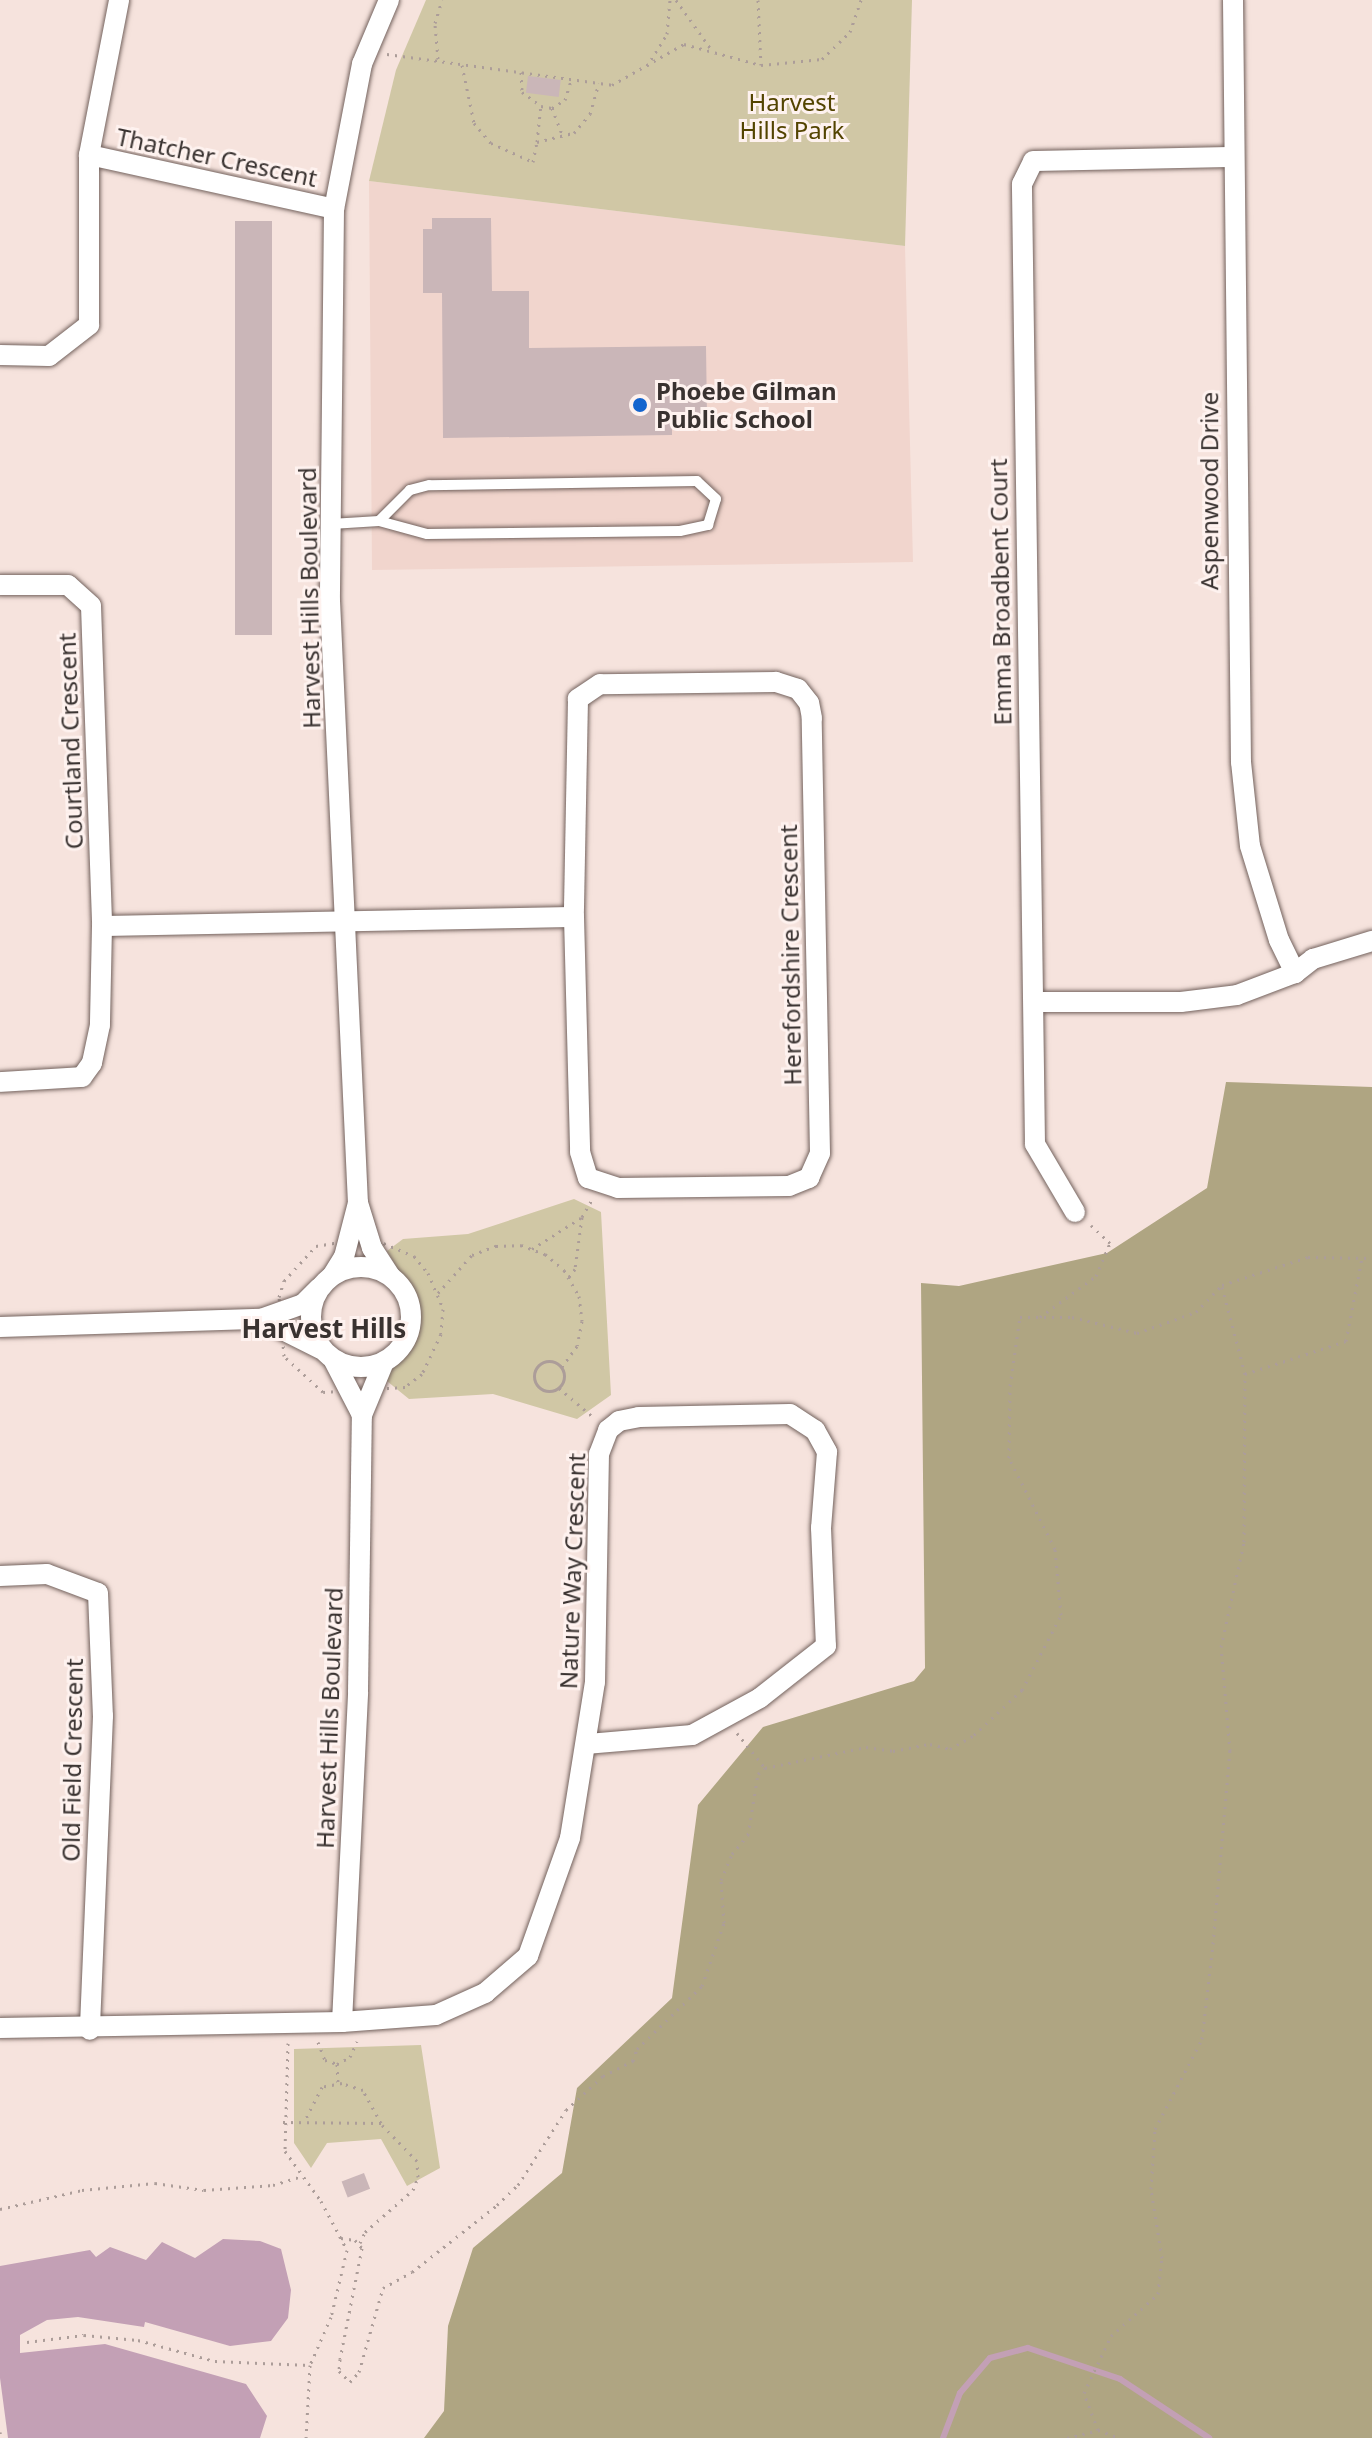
<!DOCTYPE html>
<style>
body{margin:0}
#map{position:relative;width:1372px;height:2438px;overflow:hidden;background:#f6e3dd;font-family:"Noto Sans",sans-serif}
div>[style]{position:absolute}
[style*='--x']{left:calc(var(--x)*1px);top:calc(var(--y)*1px);width:calc(var(--w)*1px);rotate:calc(var(--a)*1deg)}
.built>*{inset:0;background:#f1d5cd}
.green>*{inset:0;background:#d0c7a5}
.forest>*{inset:0;background:#afa582}
.water>*{inset:0;background:#c3a0b5}
.stream>*{height:6px;margin:-3px;padding:0 3px;transform-origin:3px;border-radius:3px;background:#c3a0b5}
.building>*{inset:0;background:#cab6b8;transform-origin:0 0}
.path>*{height:3px;margin-top:-1.5px;transform-origin:0;background:repeating-linear-gradient(90deg,#ac9d99 0 2px,transparent 0 8px)}
.path>.ring{margin:-1.5px;padding:0;box-sizing:content-box;background:none;border:3px solid #ac9d99;border-radius:50%}
.roads{filter:drop-shadow(0 0 2px #73625d) drop-shadow(0 0 2px #73625d)}
.lane>*{height:10px;margin:-5px;padding:0 5px;transform-origin:5px;border-radius:5px;background:#fff}
.street>*{height:20px;margin:-10px;padding:0 10px;transform-origin:10px;border-radius:10px;background:#fff}
.street>.ring{margin:-10px;padding:0;box-sizing:content-box;background:none;border:20px solid #fff;border-radius:50%}
.dots>*{width:22px;height:22px;translate:-50% -50%;box-sizing:border-box;border:4px solid #fef2ef;border-radius:50%}
span{translate:-50% -50%;white-space:nowrap;text-align:center;line-height:1.15;-webkit-text-stroke:6px #fef2ef;paint-order:stroke}
.park-label{font-size:24px;color:#534400}
.street-label{font-size:24px;color:#393230}
.poi-label{font-size:24px;color:#393230;font-weight:700}
.left{translate:0 -50%;text-align:left}
.neighbourhood-label{font-size:26px;color:#393230;font-weight:700}
</style>
<div id="map">
<div class="built">
<i style="clip-path:polygon(369px 181px,905px 246px,913px 562px,372px 570px)"></i>
</div>
<div class="green">
<i style="clip-path:polygon(426px 0,912px 0,905px 246px,369px 181px,396px 70px)"></i>
<i style="clip-path:polygon(574px 1199px,601px 1212px,611px 1395px,577px 1419px,493px 1394px,409px 1399px,382px 1377px,402px 1358px,419px 1328px,417px 1301px,387px 1251px,403px 1239px,468px 1234px)"></i>
<i style="clip-path:polygon(421px 2045px,440px 2168px,407px 2186px,381px 2139px,327px 2143px,311px 2168px,294px 2143px,294px 2049px)"></i>
</div>
<div class="forest">
<i style="clip-path:polygon(1226px 1082px,1372px 1087px,1372px 2438px,424px 2438px,444px 2411px,448px 2326px,473px 2248px,562px 2173px,577px 2088px,672px 1998px,698px 1805px,763px 1727px,914px 1681px,925px 1668px,921px 1283px,959px 1286px,1107px 1253px,1207px 1188px)"></i>
</div>
<div class="water">
<i style="clip-path:polygon(223px 2239px,260px 2241px,281px 2249px,291px 2290px,288px 2318px,271px 2341px,230px 2346px,145px 2322px,144px 2327px,78px 2317px,47px 2320px,20px 2335px,20px 2353px,105px 2344px,246px 2384px,267px 2416px,260px 2438px,8px 2438px,0 2378px,0 2266px,90px 2250px,96px 2257px,110px 2247px,146px 2260px,162px 2242px,195px 2258px)"></i>
</div>
<div class="stream">
<i style="--x:943;--y:2438;--w:48;--a:-69.3"></i>
<i style="--x:960;--y:2393;--w:46;--a:-49.4"></i>
<i style="--x:990;--y:2358;--w:39;--a:-15"></i>
<i style="--x:1028;--y:2348;--w:97;--a:18.6"></i>
<i style="--x:1120;--y:2379;--w:107;--a:33.5"></i>
</div>
<div class="building">
<i style="left:528px;top:76px;width:33px;height:17px;rotate:7deg"></i>
<i style="clip-path:polygon(432px 218px,491px 218px,492px 291px,529px 291px,529px 348px,706px 346px,707px 416px,672px 416px,672px 435px,443px 438px,442px 293px,423px 293px,423px 229px,432px 229px)"></i>
<i style="left:235px;top:221px;width:37px;height:414px"></i>
<i style="left:364px;top:2173px;width:17px;height:24px;rotate:69deg"></i>
</div>
<div class="path">
<i style="--x:676;--y:0;--w:60;--a:54.5"></i>
<i style="--x:758;--y:0;--w:65;--a:87.4"></i>
<i style="--x:387;--y:54;--w:227;--a:7.8"></i>
<i style="--x:612;--y:85;--w:83;--a:-29.7"></i>
<i style="--x:684;--y:44;--w:80;--a:15.3"></i>
<i style="--x:761;--y:65;--w:61;--a:-5.6"></i>
<i style="--x:822;--y:59;--w:39;--a:-44"></i>
<i style="--x:850;--y:32;--w:34;--a:-71"></i>
<i style="--x:438;--y:59;--w:36;--a:-95"></i>
<i style="--x:435;--y:23;--w:24;--a:-73"></i>
<i style="--x:462;--y:65;--w:59;--a:78.3"></i>
<i style="--x:474;--y:123;--w:26;--a:50"></i>
<i style="--x:491;--y:143;--w:46;--a:24.3"></i>
<i style="--x:533;--y:162;--w:20;--a:-79"></i>
<i style="--x:537;--y:142;--w:38;--a:-14"></i>
<i style="--x:574;--y:133;--w:25;--a:-50"></i>
<i style="--x:590;--y:114;--w:32;--a:-74"></i>
<i style="--x:647;--y:66;--w:38;--a:-58"></i>
<i style="--x:667;--y:34;--w:34;--a:-85"></i>
<i style="--x:521;--y:72;--w:20;--a:87"></i>
<i style="--x:522;--y:92;--w:24;--a:36"></i>
<i style="--x:552;--y:108;--w:31;--a:69"></i>
<i style="--x:537;--y:142;--w:36;--a:-84"></i>
<i style="--x:541;--y:106;--w:11;--a:10"></i>
<i style="--x:552;--y:108;--w:15;--a:-32"></i>
<i style="--x:565;--y:100;--w:21;--a:-73"></i>
<i style="--x:582;--y:1217;--w:20;--a:-60"></i>
<i style="--x:369;--y:1237;--w:49;--a:22.9"></i>
<i style="--x:414;--y:1256;--w:22;--a:51"></i>
<i style="--x:428;--y:1273;--w:39;--a:67"></i>
<i style="--x:443;--y:1309;--w:25;--a:95"></i>
<i style="--x:441;--y:1334;--w:44;--a:115.4"></i>
<i style="--x:422;--y:1374;--w:21;--a:143"></i>
<i style="--x:405;--y:1387;--w:82;--a:176.5"></i>
<i style="--x:323;--y:1392;--w:53;--a:-137.3"></i>
<i style="--x:284;--y:1356;--w:59;--a:-94.8"></i>
<i style="--x:279;--y:1297;--w:17;--a:-73"></i>
<i style="--x:284;--y:1281;--w:47;--a:-47.6"></i>
<i style="--x:316;--y:1246;--w:54;--a:-9.6"></i>
<i style="--x:532;--y:1249;--w:59;--a:-32.6"></i>
<i style="--x:582;--y:1217;--w:52;--a:97.7"></i>
<i style="--x:575;--y:1269;--w:10;--a:127"></i>
<i style="--x:438;--y:1293;--w:51;--a:-48.2"></i>
<i style="--x:472;--y:1255;--w:26;--a:-21"></i>
<i style="--x:496;--y:1246;--w:25;--a:-2"></i>
<i style="--x:521;--y:1245;--w:26;--a:21"></i>
<i style="--x:545;--y:1254;--w:25;--a:40"></i>
<i style="--x:564;--y:1270;--w:30;--a:60"></i>
<i style="--x:579;--y:1296;--w:25;--a:83"></i>
<i style="--x:582;--y:1321;--w:25;--a:101"></i>
<i style="--x:577;--y:1346;--w:26;--a:126"></i>
<i style="--x:1040;--y:1317;--w:69;--a:-36.2"></i>
<i style="--x:1096;--y:1276;--w:36;--a:-67"></i>
<i style="--x:1110;--y:1243;--w:26;--a:-137"></i>
<i class="ring" style="left:534px;top:1361px;width:27px;height:27px"></i>
<i style="--x:1245;--y:1374;--w:106;--a:-18.1"></i>
<i style="--x:1346;--y:1341;--w:85;--a:-79.1"></i>
<i style="--x:559;--y:1388;--w:45;--a:40.5"></i>
<i style="--x:737;--y:1733;--w:45;--a:51.3"></i>
<i style="--x:318;--y:2042;--w:19;--a:69"></i>
<i style="--x:325;--y:2060;--w:13;--a:18"></i>
<i style="--x:337;--y:2064;--w:20;--a:87"></i>
<i style="--x:288;--y:2043;--w:108;--a:91.6"></i>
<i style="--x:285;--y:2151;--w:62;--a:54.2"></i>
<i style="--x:321;--y:2201;--w:55;--a:62"></i>
<i style="--x:347;--y:2250;--w:69;--a:103.4"></i>
<i style="--x:331;--y:2317;--w:52;--a:113.6"></i>
<i style="--x:310;--y:2365;--w:73;--a:93.1"></i>
<i style="--x:337;--y:2064;--w:15;--a:-28"></i>
<i style="--x:350;--y:2057;--w:17;--a:-66"></i>
<i style="--x:283;--y:2122;--w:98;--a:0.6"></i>
<i style="--x:381;--y:2123;--w:38;--a:-119"></i>
<i style="--x:363;--y:2090;--w:22;--a:-162"></i>
<i style="--x:342;--y:2083;--w:20;--a:169"></i>
<i style="--x:322;--y:2087;--w:39;--a:117"></i>
<i style="--x:0;--y:2209;--w:84;--a:-13"></i>
<i style="--x:82;--y:2190;--w:73;--a:-5.5"></i>
<i style="--x:155;--y:2183;--w:49;--a:8.1"></i>
<i style="--x:204;--y:2190;--w:69;--a:-4.1"></i>
<i style="--x:273;--y:2185;--w:31;--a:-17"></i>
<i style="--x:341;--y:2238;--w:14;--a:8"></i>
<i style="--x:355;--y:2240;--w:11;--a:49"></i>
<i style="--x:362;--y:2248;--w:113;--a:101.2"></i>
<i style="--x:340;--y:2359;--w:12;--a:95"></i>
<i style="--x:339;--y:2371;--w:16;--a:45"></i>
<i style="--x:350;--y:2382;--w:13;--a:-48"></i>
<i style="--x:359;--y:2372;--w:87;--a:-74.1"></i>
<i style="--x:383;--y:2288;--w:33;--a:-29"></i>
<i style="--x:412;--y:2272;--w:108;--a:-38.2"></i>
<i style="--x:497;--y:2205;--w:29;--a:-44"></i>
<i style="--x:518;--y:2185;--w:89;--a:-57.4"></i>
<i style="--x:566;--y:2110;--w:50;--a:-42.6"></i>
<i style="--x:603;--y:2076;--w:34;--a:-27"></i>
<i style="--x:633;--y:2061;--w:13;--a:-72"></i>
<i style="--x:637;--y:2049;--w:91;--a:-44.1"></i>
<i style="--x:702;--y:1986;--w:67;--a:-70.8"></i>
<i style="--x:724;--y:1923;--w:43;--a:-94"></i>
<i style="--x:721;--y:1880;--w:28;--a:-67"></i>
<i style="--x:732;--y:1854;--w:25;--a:-50"></i>
<i style="--x:748;--y:1835;--w:62;--a:-80.7"></i>
<i style="--x:758;--y:1774;--w:9;--a:-41"></i>
<i style="--x:765;--y:1768;--w:103;--a:-11.7"></i>
<i style="--x:866;--y:1747;--w:27;--a:8"></i>
<i style="--x:893;--y:1751;--w:38;--a:-11"></i>
<i style="--x:930;--y:1744;--w:21;--a:14"></i>
<i style="--x:950;--y:1749;--w:28;--a:-30"></i>
<i style="--x:974;--y:1735;--w:66;--a:-43.2"></i>
<i style="--x:1022;--y:1690;--w:85;--a:-62.5"></i>
<i style="--x:1061;--y:1615;--w:66;--a:-95.2"></i>
<i style="--x:1055;--y:1549;--w:102;--a:-116.8"></i>
<i style="--x:1009;--y:1458;--w:72;--a:-89.2"></i>
<i style="--x:1010;--y:1386;--w:70;--a:-81.8"></i>
<i style="--x:1020;--y:1317;--w:52;--a:0"></i>
<i style="--x:1072;--y:1317;--w:67;--a:13.8"></i>
<i style="--x:1137;--y:1333;--w:63;--a:-19.6"></i>
<i style="--x:1196;--y:1312;--w:37;--a:-46"></i>
<i style="--x:1222;--y:1285;--w:90;--a:-18"></i>
<i style="--x:1308;--y:1257;--w:64;--a:0.9"></i>
<i style="--x:360;--y:2243;--w:12;--a:-66"></i>
<i style="--x:365;--y:2232;--w:64;--a:-41.2"></i>
<i style="--x:413;--y:2190;--w:14;--a:-69"></i>
<i style="--x:418;--y:2177;--w:16;--a:-94"></i>
<i style="--x:417;--y:2161;--w:50;--a:-134.2"></i>
<i style="--x:27;--y:2342;--w:57;--a:-7"></i>
<i style="--x:84;--y:2335;--w:54;--a:5.3"></i>
<i style="--x:138;--y:2340;--w:80;--a:15.3"></i>
<i style="--x:215;--y:2361;--w:95;--a:2.4"></i>
<i style="--x:1098;--y:2430;--w:40;--a:-111"></i>
<i style="--x:1084;--y:2393;--w:63;--a:-64.7"></i>
<i style="--x:1111;--y:2336;--w:63;--a:-41.8"></i>
<i style="--x:1158;--y:2294;--w:36;--a:-84"></i>
<i style="--x:1162;--y:2258;--w:70;--a:-99.1"></i>
<i style="--x:1151;--y:2189;--w:60;--a:-86.2"></i>
<i style="--x:1155;--y:2129;--w:102;--a:-62.4"></i>
<i style="--x:1202;--y:2039;--w:96;--a:-83.4"></i>
<i style="--x:1213;--y:1944;--w:194;--a:-85"></i>
<i style="--x:1230;--y:1751;--w:104;--a:-94.9"></i>
<i style="--x:1221;--y:1647;--w:107;--a:-77.6"></i>
<i style="--x:1244;--y:1542;--w:168;--a:-89.7"></i>
<i style="--x:1245;--y:1374;--w:90;--a:-104.8"></i>
<i style="--x:0;--y:2432;--w:6;--a:81"></i>
<i style="--x:1067;--y:2438;--w:32;--a:-14"></i>
<i style="--x:1098;--y:2430;--w:23;--a:20"></i>
</div>
<div class="roads">
<div class="lane">
<i style="--x:331;--y:524;--w:48;--a:-3.6"></i>
<i style="--x:379;--y:521;--w:50;--a:15.2"></i>
<i style="--x:427;--y:534;--w:253;--a:-0.7"></i>
<i style="--x:680;--y:531;--w:29;--a:-12"></i>
<i style="--x:708;--y:525;--w:27;--a:-73"></i>
<i style="--x:716;--y:499;--w:26;--a:-137"></i>
<i style="--x:697;--y:481;--w:268;--a:179.1"></i>
<i style="--x:429;--y:485;--w:20;--a:165"></i>
<i style="--x:410;--y:490;--w:44;--a:135"></i>
</div>
<div class="street">
<i style="--x:389;--y:0;--w:69;--a:112.9"></i>
<i style="--x:362;--y:64;--w:148;--a:100.9"></i>
<i style="--x:334;--y:209;--w:392;--a:90.6"></i>
<i style="--x:330;--y:601;--w:603;--a:87.34"></i>
<i style="--x:358;--y:1203;--w:47;--a:72.7"></i>
<i style="--x:372;--y:1248;--w:33;--a:57"></i>
<i style="--x:1233;--y:0;--w:762;--a:89.4"></i>
<i style="--x:1241;--y:762;--w:84;--a:83.9"></i>
<i style="--x:1250;--y:846;--w:98;--a:72.9"></i>
<i style="--x:1279;--y:940;--w:37;--a:64"></i>
<i style="--x:89;--y:155;--w:251;--a:12.4"></i>
<i style="--x:0;--y:355;--w:49;--a:1.2"></i>
<i style="--x:49;--y:356;--w:51;--a:-37.8"></i>
<i style="--x:89;--y:325;--w:170;--a:-90"></i>
<i style="--x:89;--y:155;--w:158;--a:-79"></i>
<i style="--x:0;--y:585;--w:68;--a:0"></i>
<i style="--x:68;--y:585;--w:31;--a:42"></i>
<i style="--x:91;--y:606;--w:320;--a:88"></i>
<i style="--x:102;--y:926;--w:99;--a:91.2"></i>
<i style="--x:100;--y:1025;--w:39;--a:102"></i>
<i style="--x:92;--y:1063;--w:17;--a:126"></i>
<i style="--x:82;--y:1077;--w:82;--a:176.5"></i>
<i style="--x:102;--y:926;--w:472;--a:-1.1"></i>
<i style="--x:574;--y:917;--w:235;--a:88.5"></i>
<i style="--x:580;--y:1152;--w:27;--a:73"></i>
<i style="--x:588;--y:1178;--w:32;--a:18"></i>
<i style="--x:618;--y:1188;--w:171;--a:-0.7"></i>
<i style="--x:789;--y:1186;--w:22;--a:-22"></i>
<i style="--x:809;--y:1178;--w:27;--a:-66"></i>
<i style="--x:820;--y:1153;--w:435;--a:-91.1"></i>
<i style="--x:812;--y:718;--w:15;--a:-101"></i>
<i style="--x:809;--y:703;--w:18;--a:-128"></i>
<i style="--x:798;--y:689;--w:23;--a:-162"></i>
<i style="--x:776;--y:682;--w:176;--a:179.3"></i>
<i style="--x:600;--y:684;--w:27;--a:146"></i>
<i style="--x:578;--y:699;--w:218;--a:91.1"></i>
<i style="--x:1035;--y:1002;--w:146;--a:0"></i>
<i style="--x:1181;--y:1002;--w:56;--a:-7.1"></i>
<i style="--x:1237;--y:995;--w:62;--a:-20.8"></i>
<i style="--x:1295;--y:973;--w:23;--a:-38"></i>
<i style="--x:1313;--y:959;--w:62;--a:-17"></i>
<i style="--x:1075;--y:1212;--w:79;--a:-120.5"></i>
<i style="--x:1035;--y:1144;--w:960;--a:-90.78"></i>
<i style="--x:1022;--y:184;--w:25;--a:-64"></i>
<i style="--x:1033;--y:161;--w:198;--a:-1.2"></i>
<i class="ring" style="left:311px;top:1267px;width:80px;height:80px"></i>
<i style="--x:332;--y:1276;--w:22;--a:-58"></i>
<i style="--x:344;--y:1257;--w:56;--a:-75.5"></i>
<i style="--x:261;--y:1319;--w:67;--a:26.6"></i>
<i style="--x:0;--y:1327;--w:261;--a:-1.8"></i>
<i style="--x:261;--y:1319;--w:45;--a:-19.7"></i>
<i style="--x:303;--y:1304;--w:23;--a:-45"></i>
<i style="--x:334;--y:1361;--w:61;--a:62.6"></i>
<i style="--x:0;--y:1576;--w:47;--a:-2.4"></i>
<i style="--x:47;--y:1574;--w:54;--a:20.4"></i>
<i style="--x:98;--y:1593;--w:123;--a:87.7"></i>
<i style="--x:103;--y:1716;--w:314;--a:92.4"></i>
<i style="--x:342;--y:2022;--w:330;--a:-87.2"></i>
<i style="--x:358;--y:1692;--w:277;--a:-89.2"></i>
<i style="--x:362;--y:1415;--w:57;--a:-67.5"></i>
<i style="--x:0;--y:2028;--w:342;--a:-1"></i>
<i style="--x:342;--y:2022;--w:94;--a:-4.3"></i>
<i style="--x:436;--y:2015;--w:54;--a:-24.2"></i>
<i style="--x:485;--y:1993;--w:57;--a:-40.7"></i>
<i style="--x:528;--y:1956;--w:125;--a:-70.4"></i>
<i style="--x:570;--y:1838;--w:158;--a:-80.9"></i>
<i style="--x:595;--y:1682;--w:228;--a:-89"></i>
<i style="--x:599;--y:1454;--w:26;--a:-69"></i>
<i style="--x:608;--y:1430;--w:14;--a:-39"></i>
<i style="--x:619;--y:1421;--w:20;--a:-11"></i>
<i style="--x:639;--y:1417;--w:151;--a:-1.1"></i>
<i style="--x:790;--y:1414;--w:30;--a:33"></i>
<i style="--x:815;--y:1430;--w:25;--a:61"></i>
<i style="--x:827;--y:1452;--w:76;--a:94.5"></i>
<i style="--x:821;--y:1528;--w:118;--a:87.6"></i>
<i style="--x:826;--y:1646;--w:84;--a:141.8"></i>
<i style="--x:760;--y:1698;--w:77;--a:151.4"></i>
<i style="--x:692;--y:1735;--w:104;--a:175.1"></i>
</div>
</div>
<div class="dots">
<i style="left:640px;top:405px;background:#1464ce"></i>
</div>
<div class="park-label">
<span style="left:792px;top:116px">Harvest<br>Hills Park</span>
</div>
<div class="street-label">
<span style="left:217px;top:157px;rotate:12deg">Thatcher Crescent</span>
<span style="left:1209px;top:491px;rotate:-90deg">Aspenwood Drive</span>
<span style="left:1000px;top:592px;rotate:-91deg">Emma Broadbent Court</span>
<span style="left:309px;top:598px;rotate:-91deg">Harvest Hills Boulevard</span>
<span style="left:70px;top:741px;rotate:-92deg">Courtland Crescent</span>
<span style="left:790px;top:955px;rotate:-91deg">Herefordshire Crescent</span>
<span style="left:572px;top:1571px;rotate:-88deg">Nature Way Crescent</span>
<span style="left:329px;top:1718px;rotate:-88deg">Harvest Hills Boulevard</span>
<span style="left:72px;top:1760px;rotate:-89deg">Old Field Crescent</span>
</div>
<div class="poi-label">
<span class="left" style="left:656px;top:405px">Phoebe Gilman<br>Public School</span>
</div>
<div class="neighbourhood-label">
<span style="left:324px;top:1329px">Harvest Hills</span>
</div>
</div>
